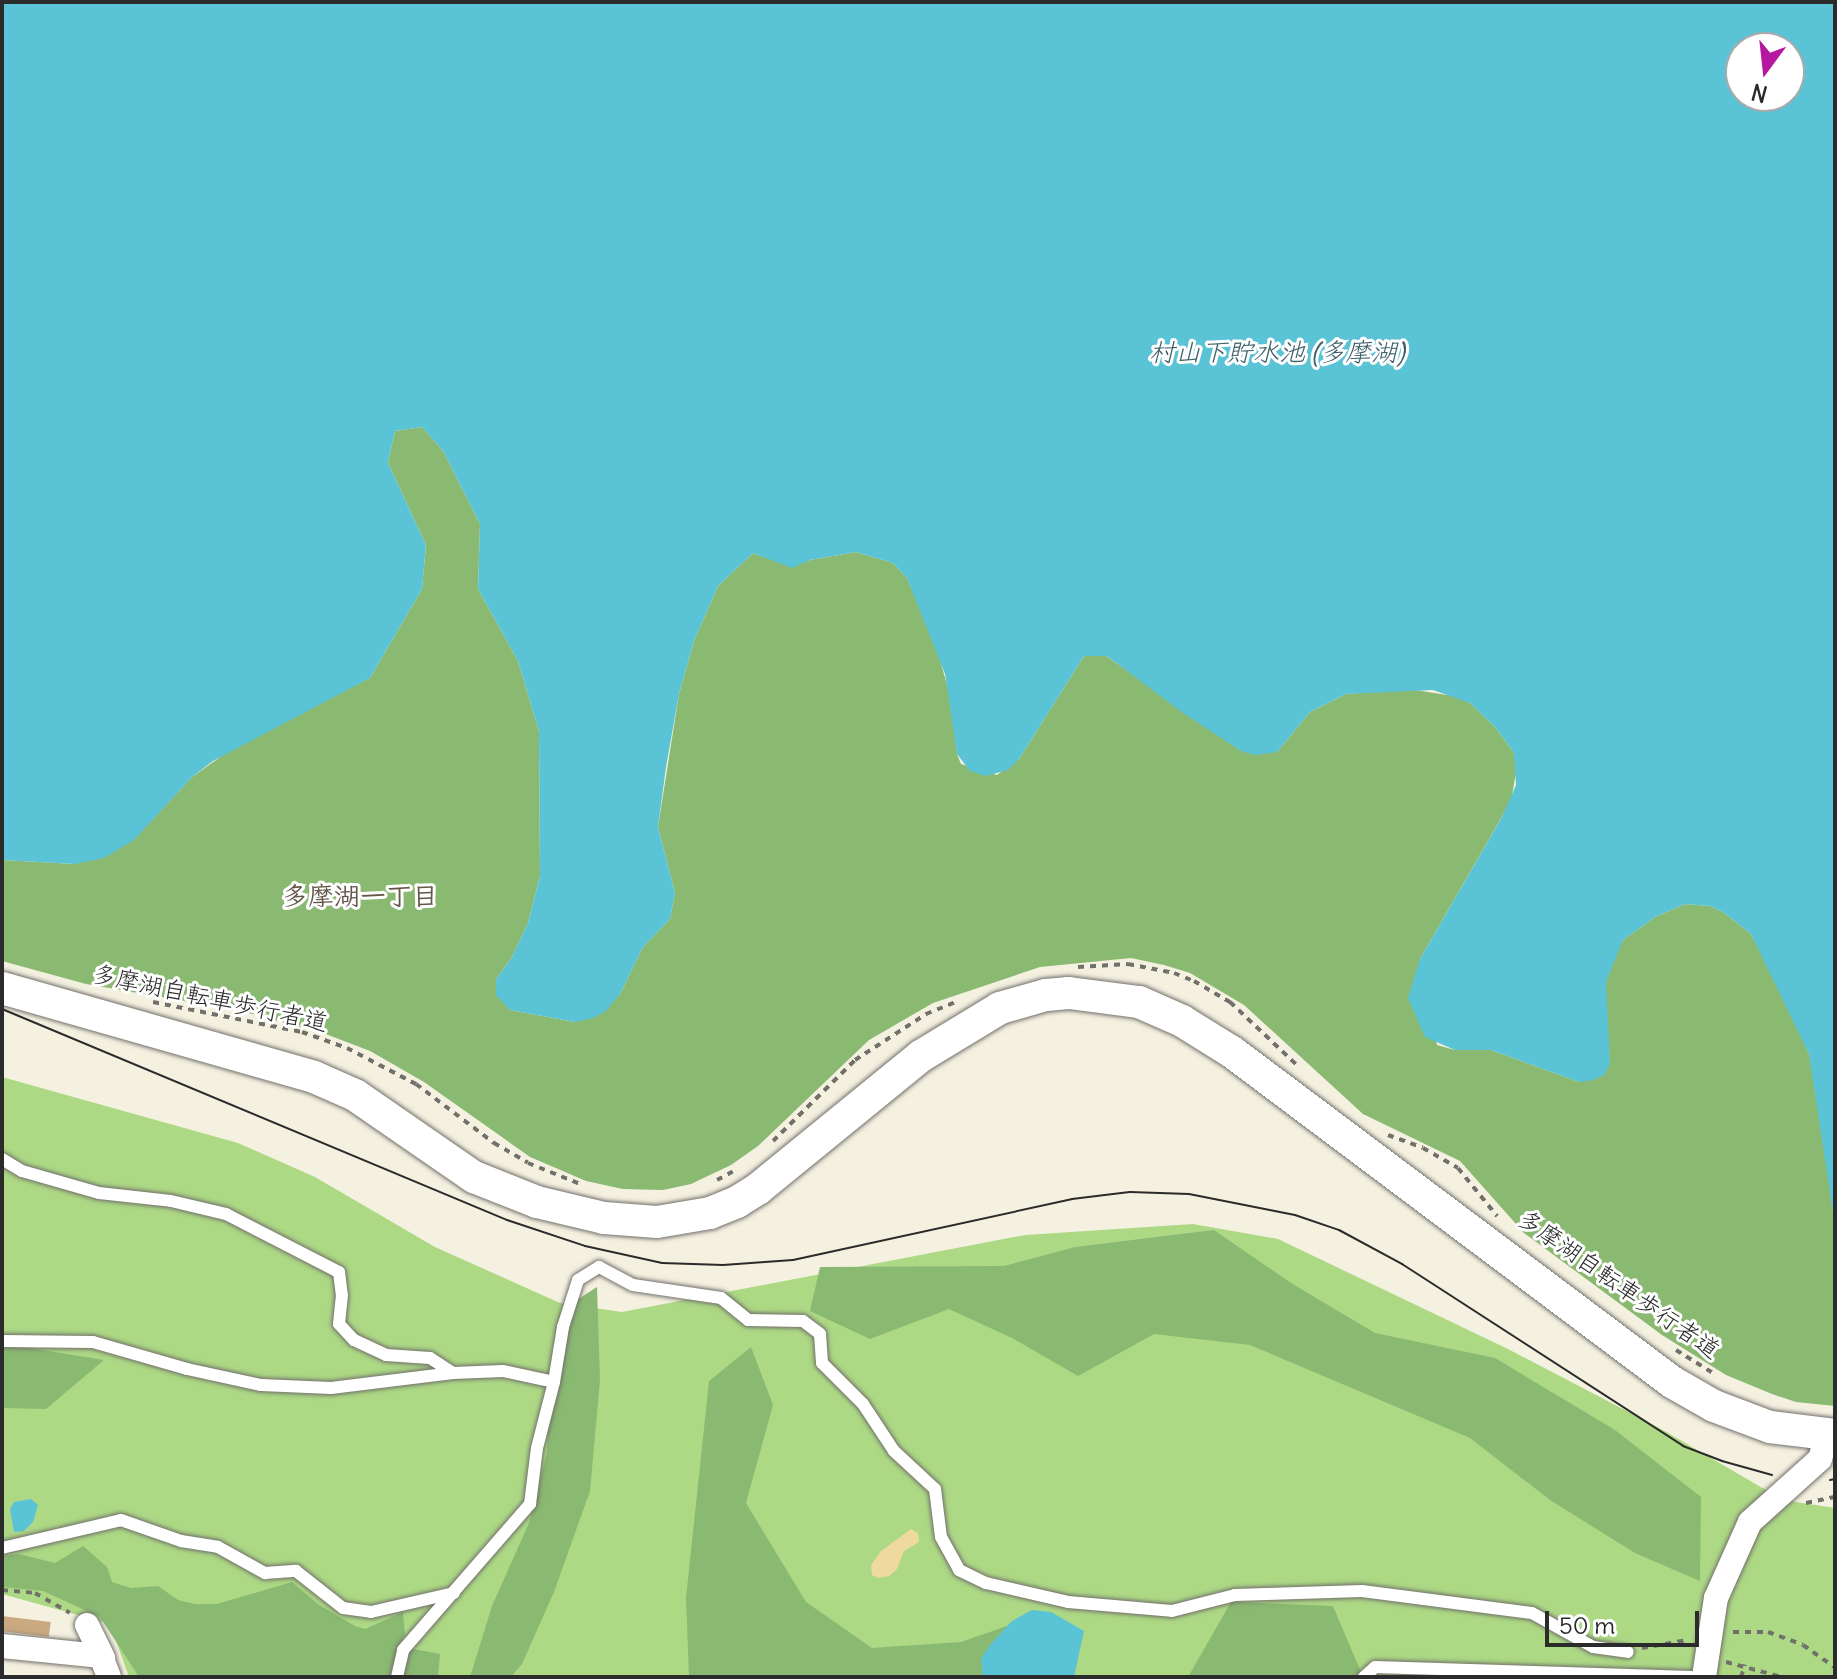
<!DOCTYPE html>
<meta charset="utf-8">
<style>
body{margin:0}
#map{position:relative;width:1837px;height:1679px;overflow:hidden;background:#f5f1e1;font-family:Delius,"Klee One",sans-serif}
div>[style]{position:absolute}
[style*='--x']{left:calc(var(--x)*1px);top:calc(var(--y)*1px);width:calc(var(--w)*1px);rotate:calc(var(--a)*1deg)}
.green>*{inset:0;background:#add985}
.forest>*{inset:0;background:#8ab972}
.sand>*{inset:0;background:#eeda9e}
.water>*{inset:0;background:#5ac3d6}
.building>*{inset:0;background:#caa981;transform-origin:0 0}
.path>*{height:4px;margin-top:-2px;transform-origin:0;background:repeating-linear-gradient(90deg,#72706b 0 6px,transparent 0 12px)}
.roads{filter:drop-shadow(0 0 2px #72706b) drop-shadow(0 0 2px #72706b)}
.lane>*{height:12px;margin:-6px;padding:0 6px;transform-origin:6px;border-radius:6px;background:#fff}
.street>*{height:24px;margin:-12px;padding:0 12px;transform-origin:12px;border-radius:12px;background:#fff}
.secondary>*{height:32px;margin:-16px;padding:0 16px;transform-origin:16px;border-radius:16px;background:#fff}
.tram>*{height:2px;margin:-1px;padding:0 1px;transform-origin:1px;border-radius:1px;background:#2b2b2b}
span{translate:-50% -50%;white-space:nowrap;text-align:center;line-height:1.15;-webkit-text-stroke:6px #fff;paint-order:stroke}
.street-label{font-size:24px;color:#2b2b2b}
.water-label{font-size:26px;color:#3b6067;font-style:italic}
.neighbourhood-label{font-size:26px;color:#635749;font-weight:700}
.frame{position:absolute;inset:0;border:4px solid #2b2b2b;pointer-events:none}
.north{position:absolute;left:1725px;top:32px;width:80px;height:80px;box-sizing:border-box;background:#fff;border:2px solid #aaa;border-radius:50%;rotate:195deg;font-size:22px;font-weight:700;line-height:32px;text-align:center;color:#2b2b2b}
.north::after{content:'';display:block;margin:auto;width:28px;height:36px;background:#b5179e;clip-path:polygon(50% 0,100% 100%,50% 72%,0 100%)}
.scale{position:absolute;left:1545px;top:1611px;width:154px;height:36px;box-sizing:border-box;border:4px solid #2b2b2b;border-top:0;padding-left:10px;font-size:24px;line-height:28px;white-space:nowrap;color:#2b2b2b;-webkit-text-stroke:6px #fff;paint-order:stroke}
</style>
<div id="map">
<div class="green">
<i style="clip-path:polygon(2px 1077px,238px 1143px,315px 1177px,435px 1247px,560px 1303px,622px 1312px,1025px 1235px,1193px 1224px,1278px 1239px,1508px 1349px,1663px 1430px,1783px 1500px,1835px 1508px,1835px 1677px,129px 1677px,110px 1624px,2px 1594px)"></i>
</div>
<div class="forest">
<i style="clip-path:polygon(422px 427px,443px 451px,480px 524px,478px 589px,518px 661px,539px 731px,540px 876px,528px 923px,511px 959px,496px 979px,510px 1010px,575px 1022px,620px 994px,643px 947px,670px 919px,675px 893px,658px 827px,679px 694px,694px 641px,718px 586px,753px 553px,792px 567px,810px 560px,856px 552px,893px 563px,907px 578px,937px 649px,949px 692px,957px 754px,961px 764px,997px 775px,1019px 759px,1084px 656px,1106px 656px,1118px 664px,1241px 751px,1277px 752px,1310px 712px,1346px 694px,1409px 689px,1453px 696px,1470px 703px,1496px 728px,1514px 753px,1517px 767px,1511px 801px,1420px 959px,1437px 1045px,1455px 1050px,1491px 1050px,1579px 1082px,1605px 1004px,1606px 982px,1613px 957px,1623px 940px,1655px 917px,1685px 904px,1710px 906px,1723px 912px,1751px 934px,1789px 1007px,1809px 1054px,1816px 1085px,1835px 1226px,1835px 1406px,1796px 1402px,1772px 1394px,1726px 1375px,1662px 1335px,1524px 1233px,1460px 1161px,1363px 1114px,1244px 1005px,1190px 973px,1164px 965px,1131px 958px,1040px 967px,933px 1003px,869px 1040px,758px 1146px,731px 1165px,691px 1184px,663px 1190px,623px 1189px,586px 1181px,530px 1157px,424px 1082px,370px 1051px,323px 1033px,237px 1010px,86px 984px,2px 961px,2px 860px,75px 864px,151px 821px,192px 777px,236px 746px,370px 678px,422px 589px,426px 545px,388px 463px,395px 431px)"></i>
<i style="clip-path:polygon(1214px 1230px,1291px 1283px,1375px 1333px,1495px 1358px,1615px 1430px,1701px 1497px,1700px 1581px,1635px 1553px,1550px 1500px,1470px 1438px,1250px 1345px,1154px 1334px,1078px 1376px,1012px 1338px,949px 1309px,870px 1339px,810px 1311px,820px 1267px,1004px 1266px,1075px 1247px)"></i>
<i style="clip-path:polygon(597px 1287px,600px 1380px,590px 1491px,554px 1592px,522px 1664px,511px 1677px,470px 1677px,492px 1606px,529px 1523px,547px 1453px,550px 1373px,572px 1303px)"></i>
<i style="clip-path:polygon(11px 1345px,104px 1360px,46px 1409px,2px 1408px,2px 1346px)"></i>
<i style="clip-path:polygon(751px 1347px,773px 1405px,746px 1503px,806px 1602px,872px 1648px,961px 1642px,1010px 1625px,981px 1677px,689px 1677px,686px 1598px,709px 1381px)"></i>
<i style="clip-path:polygon(83px 1546px,107px 1567px,112px 1582px,131px 1588px,158px 1586px,178px 1600px,195px 1604px,217px 1604px,292px 1582px,319px 1605px,355px 1626px,365px 1629px,403px 1612px,405px 1635px,398px 1646px,440px 1654px,438px 1677px,139px 1677px,100px 1617px,43px 1591px,2px 1587px,2px 1556px,19px 1554px,55px 1563px)"></i>
<i style="clip-path:polygon(1231px 1602px,1333px 1606px,1363px 1677px,1188px 1677px)"></i>
</div>
<div class="sand">
<i style="clip-path:polygon(911px 1529px,918px 1533px,919px 1542px,904px 1551px,897px 1569px,889px 1576px,878px 1578px,872px 1575px,871px 1565px,881px 1551px)"></i>
</div>
<div class="water">
<i style="clip-path:polygon(evenodd,2px 2px,1835px 2px,1835px 1226px,1809px 1054px,1751px 934px,1723px 912px,1710px 906px,1685px 904px,1655px 917px,1623px 940px,1606px 982px,1610px 1064px,1604px 1075px,1594px 1080px,1579px 1082px,1491px 1050px,1455px 1050px,1425px 1037px,1408px 998px,1420px 959px,1502px 817px,1516px 785px,1514px 753px,1496px 728px,1470px 703px,1433px 690px,1346px 694px,1310px 712px,1277px 752px,1255px 755px,1241px 751px,1183px 713px,1118px 664px,1106px 656px,1084px 656px,1019px 759px,1008px 770px,986px 776px,970px 771px,957px 754px,945px 674px,907px 578px,893px 563px,856px 552px,810px 560px,792px 568px,753px 553px,718px 586px,694px 641px,679px 694px,666px 767px,658px 827px,675px 893px,670px 919px,643px 947px,620px 994px,606px 1011px,593px 1018px,575px 1022px,510px 1010px,496px 995px,496px 979px,511px 959px,528px 923px,540px 876px,539px 731px,518px 661px,478px 589px,480px 524px,443px 451px,422px 427px,395px 431px,388px 463px,426px 545px,422px 589px,370px 678px,213px 761px,192px 777px,134px 840px,104px 858px,75px 864px,2px 860px,2px 2px,1741px 48px,1789px 48px,1789px 96px,1741px 96px,1741px 48px)"></i>
<i style="clip-path:polygon(31px 1499px,38px 1505px,33px 1522px,24px 1531px,14px 1532px,10px 1509px,14px 1502px)"></i>
<i style="clip-path:polygon(1032px 1610px,1051px 1612px,1084px 1631px,1074px 1677px,983px 1677px,981px 1659px,990px 1645px,1012px 1621px)"></i>
</div>
<div class="building">
<i style="left:2px;top:1616px;width:49px;height:15px;rotate:7deg"></i>
</div>
<div class="path">
<i style="--x:1078;--y:967;--w:50;--a:-3.4"></i>
<i style="--x:1128;--y:964;--w:47;--a:11.1"></i>
<i style="--x:1174;--y:973;--w:22;--a:22"></i>
<i style="--x:1194;--y:981;--w:42;--a:30.3"></i>
<i style="--x:1230;--y:1002;--w:95;--a:43.3"></i>
<i style="--x:153;--y:1002;--w:152;--a:11.4"></i>
<i style="--x:302;--y:1032;--w:48;--a:19.6"></i>
<i style="--x:347;--y:1048;--w:78;--a:27.6"></i>
<i style="--x:416;--y:1084;--w:98;--a:37.1"></i>
<i style="--x:494;--y:1143;--w:39;--a:30"></i>
<i style="--x:528;--y:1163;--w:56;--a:22"></i>
<i style="--x:1388;--y:1135;--w:37;--a:20"></i>
<i style="--x:1423;--y:1148;--w:40;--a:29.7"></i>
<i style="--x:1458;--y:1168;--w:62;--a:50.9"></i>
<i style="--x:773;--y:1141;--w:115;--a:-44.6"></i>
<i style="--x:855;--y:1060;--w:85;--a:-32.9"></i>
<i style="--x:926;--y:1014;--w:35;--a:-22"></i>
<i style="--x:717;--y:1180;--w:19;--a:-28"></i>
<i style="--x:1676;--y:1350;--w:44;--a:31.9"></i>
<i style="--x:1806;--y:1503;--w:30;--a:-12"></i>
<i style="--x:2;--y:1590;--w:33;--a:5"></i>
<i style="--x:35;--y:1593;--w:40;--a:29.7"></i>
<i style="--x:1733;--y:1632;--w:35;--a:0"></i>
<i style="--x:1768;--y:1632;--w:37;--a:20"></i>
<i style="--x:1803;--y:1645;--w:39;--a:35"></i>
<i style="--x:1642;--y:1648;--w:46;--a:-10.1"></i>
<i style="--x:1726;--y:1662;--w:58;--a:15"></i>
<i style="--x:1741;--y:1677;--w:13;--a:-72"></i>
</div>
<div class="roads">
<div class="lane">
<i style="--x:2;--y:1159;--w:23;--a:31"></i>
<i style="--x:22;--y:1171;--w:80;--a:15.9"></i>
<i style="--x:99;--y:1193;--w:72;--a:6.3"></i>
<i style="--x:171;--y:1201;--w:57;--a:13.3"></i>
<i style="--x:226;--y:1214;--w:127;--a:27.2"></i>
<i style="--x:339;--y:1272;--w:23;--a:83"></i>
<i style="--x:342;--y:1295;--w:29;--a:96"></i>
<i style="--x:339;--y:1324;--w:22;--a:47"></i>
<i style="--x:354;--y:1340;--w:35;--a:25"></i>
<i style="--x:386;--y:1355;--w:44;--a:3.9"></i>
<i style="--x:430;--y:1358;--w:27;--a:33"></i>
<i style="--x:2;--y:1341;--w:91;--a:0.6"></i>
<i style="--x:93;--y:1342;--w:98;--a:16"></i>
<i style="--x:187;--y:1369;--w:76;--a:12.2"></i>
<i style="--x:261;--y:1385;--w:70;--a:2.5"></i>
<i style="--x:331;--y:1388;--w:123;--a:-7"></i>
<i style="--x:453;--y:1373;--w:50;--a:-2.3"></i>
<i style="--x:503;--y:1371;--w:52;--a:12.2"></i>
<i style="--x:2;--y:1548;--w:122;--a:-13.2"></i>
<i style="--x:121;--y:1520;--w:64;--a:19.3"></i>
<i style="--x:181;--y:1541;--w:37;--a:9"></i>
<i style="--x:218;--y:1547;--w:54;--a:29"></i>
<i style="--x:265;--y:1573;--w:31;--a:-4"></i>
<i style="--x:296;--y:1571;--w:60;--a:38.2"></i>
<i style="--x:343;--y:1608;--w:28;--a:8"></i>
<i style="--x:371;--y:1612;--w:85;--a:-12.9"></i>
<i style="--x:397;--y:1677;--w:28;--a:-77"></i>
<i style="--x:403;--y:1650;--w:194;--a:-49"></i>
<i style="--x:530;--y:1504;--w:56;--a:-82.9"></i>
<i style="--x:537;--y:1448;--w:68;--a:-75.6"></i>
<i style="--x:554;--y:1382;--w:56;--a:-80.7"></i>
<i style="--x:563;--y:1327;--w:49;--a:-72.3"></i>
<i style="--x:578;--y:1280;--w:25;--a:-32"></i>
<i style="--x:599;--y:1267;--w:38;--a:28"></i>
<i style="--x:633;--y:1285;--w:89;--a:8.4"></i>
<i style="--x:721;--y:1298;--w:35;--a:39"></i>
<i style="--x:748;--y:1320;--w:55;--a:1"></i>
<i style="--x:803;--y:1321;--w:21;--a:37"></i>
<i style="--x:820;--y:1334;--w:29;--a:86"></i>
<i style="--x:822;--y:1363;--w:58;--a:45"></i>
<i style="--x:863;--y:1404;--w:56;--a:56.6"></i>
<i style="--x:894;--y:1451;--w:56;--a:42.8"></i>
<i style="--x:935;--y:1489;--w:48;--a:82.9"></i>
<i style="--x:941;--y:1537;--w:38;--a:61"></i>
<i style="--x:959;--y:1570;--w:30;--a:26"></i>
<i style="--x:986;--y:1583;--w:84;--a:13"></i>
<i style="--x:1068;--y:1602;--w:104;--a:4.9"></i>
<i style="--x:1172;--y:1611;--w:65;--a:-14.3"></i>
<i style="--x:1235;--y:1595;--w:127;--a:-1.8"></i>
<i style="--x:1362;--y:1591;--w:171;--a:7.4"></i>
<i style="--x:1532;--y:1613;--w:70;--a:29.1"></i>
<i style="--x:1593;--y:1647;--w:35;--a:8"></i>
<i style="--x:1364;--y:1677;--w:15;--a:-42"></i>
<i style="--x:1375;--y:1667;--w:317;--a:1.8"></i>
</div>
<div class="street">
<i style="--x:87;--y:1625;--w:37;--a:64"></i>
<i style="--x:2;--y:1646;--w:100;--a:5.8"></i>
<i style="--x:101;--y:1656;--w:22;--a:69"></i>
<i style="--x:1704;--y:1677;--w:80;--a:-81.4"></i>
<i style="--x:1716;--y:1598;--w:83;--a:-65.9"></i>
<i style="--x:1750;--y:1522;--w:94;--a:-42"></i>
<i style="--x:1820;--y:1459;--w:25;--a:-74"></i>
</div>
<div class="secondary">
<i style="--x:2;--y:988;--w:324;--a:15.9"></i>
<i style="--x:314;--y:1077;--w:45;--a:23.7"></i>
<i style="--x:355;--y:1095;--w:145;--a:34.6"></i>
<i style="--x:474;--y:1177;--w:68;--a:21.6"></i>
<i style="--x:537;--y:1202;--w:69;--a:13.4"></i>
<i style="--x:604;--y:1218;--w:53;--a:4.3"></i>
<i style="--x:657;--y:1222;--w:54;--a:-9.6"></i>
<i style="--x:710;--y:1213;--w:29;--a:-22"></i>
<i style="--x:737;--y:1202;--w:26;--a:-32"></i>
<i style="--x:759;--y:1188;--w:209;--a:-39.2"></i>
<i style="--x:921;--y:1056;--w:92;--a:-31.3"></i>
<i style="--x:1000;--y:1008;--w:48;--a:-15.8"></i>
<i style="--x:1046;--y:995;--w:23;--a:-5"></i>
<i style="--x:1069;--y:993;--w:71;--a:7.3"></i>
<i style="--x:1139;--y:1002;--w:47;--a:23.8"></i>
<i style="--x:1182;--y:1021;--w:59;--a:31.8"></i>
<i style="--x:1232;--y:1052;--w:550;--a:36.87"></i>
<i style="--x:1672;--y:1382;--w:48;--a:29.7"></i>
<i style="--x:1714;--y:1406;--w:60;--a:20.6"></i>
<i style="--x:1770;--y:1427;--w:65;--a:7"></i>
</div>
</div>
<div class="tram">
<i style="--x:2;--y:1009;--w:547;--a:22.68"></i>
<i style="--x:507;--y:1220;--w:82;--a:18.4"></i>
<i style="--x:585;--y:1246;--w:79;--a:12.4"></i>
<i style="--x:662;--y:1263;--w:61;--a:1.9"></i>
<i style="--x:723;--y:1265;--w:70;--a:-4.1"></i>
<i style="--x:793;--y:1260;--w:286;--a:-12.3"></i>
<i style="--x:1072;--y:1199;--w:58;--a:-6.9"></i>
<i style="--x:1130;--y:1192;--w:59;--a:1.9"></i>
<i style="--x:1189;--y:1194;--w:108;--a:11.2"></i>
<i style="--x:1295;--y:1215;--w:46;--a:18.8"></i>
<i style="--x:1339;--y:1230;--w:72;--a:28.4"></i>
<i style="--x:1402;--y:1264;--w:335;--a:32.9"></i>
<i style="--x:1683;--y:1446;--w:42;--a:21"></i>
<i style="--x:1722;--y:1461;--w:52;--a:15.6"></i>
<i style="--x:1830;--y:1480;--w:5;--a:-11"></i>
</div>
<div class="street-label">
<span style="left:210px;top:998px;rotate:12deg">多摩湖自転車歩行者道</span>
<span style="left:1619px;top:1284px;rotate:35deg">多摩湖自転車歩行者道</span>
</div>
<div class="water-label">
<span style="left:1277px;top:352px">村山下貯水池 (多摩湖)</span>
</div>
<div class="neighbourhood-label">
<span style="left:360px;top:896px">多摩湖一丁目</span>
</div>
<div class="frame"></div>
<div class="north">N</div>
<div class="scale">50 m</div>
</div>
